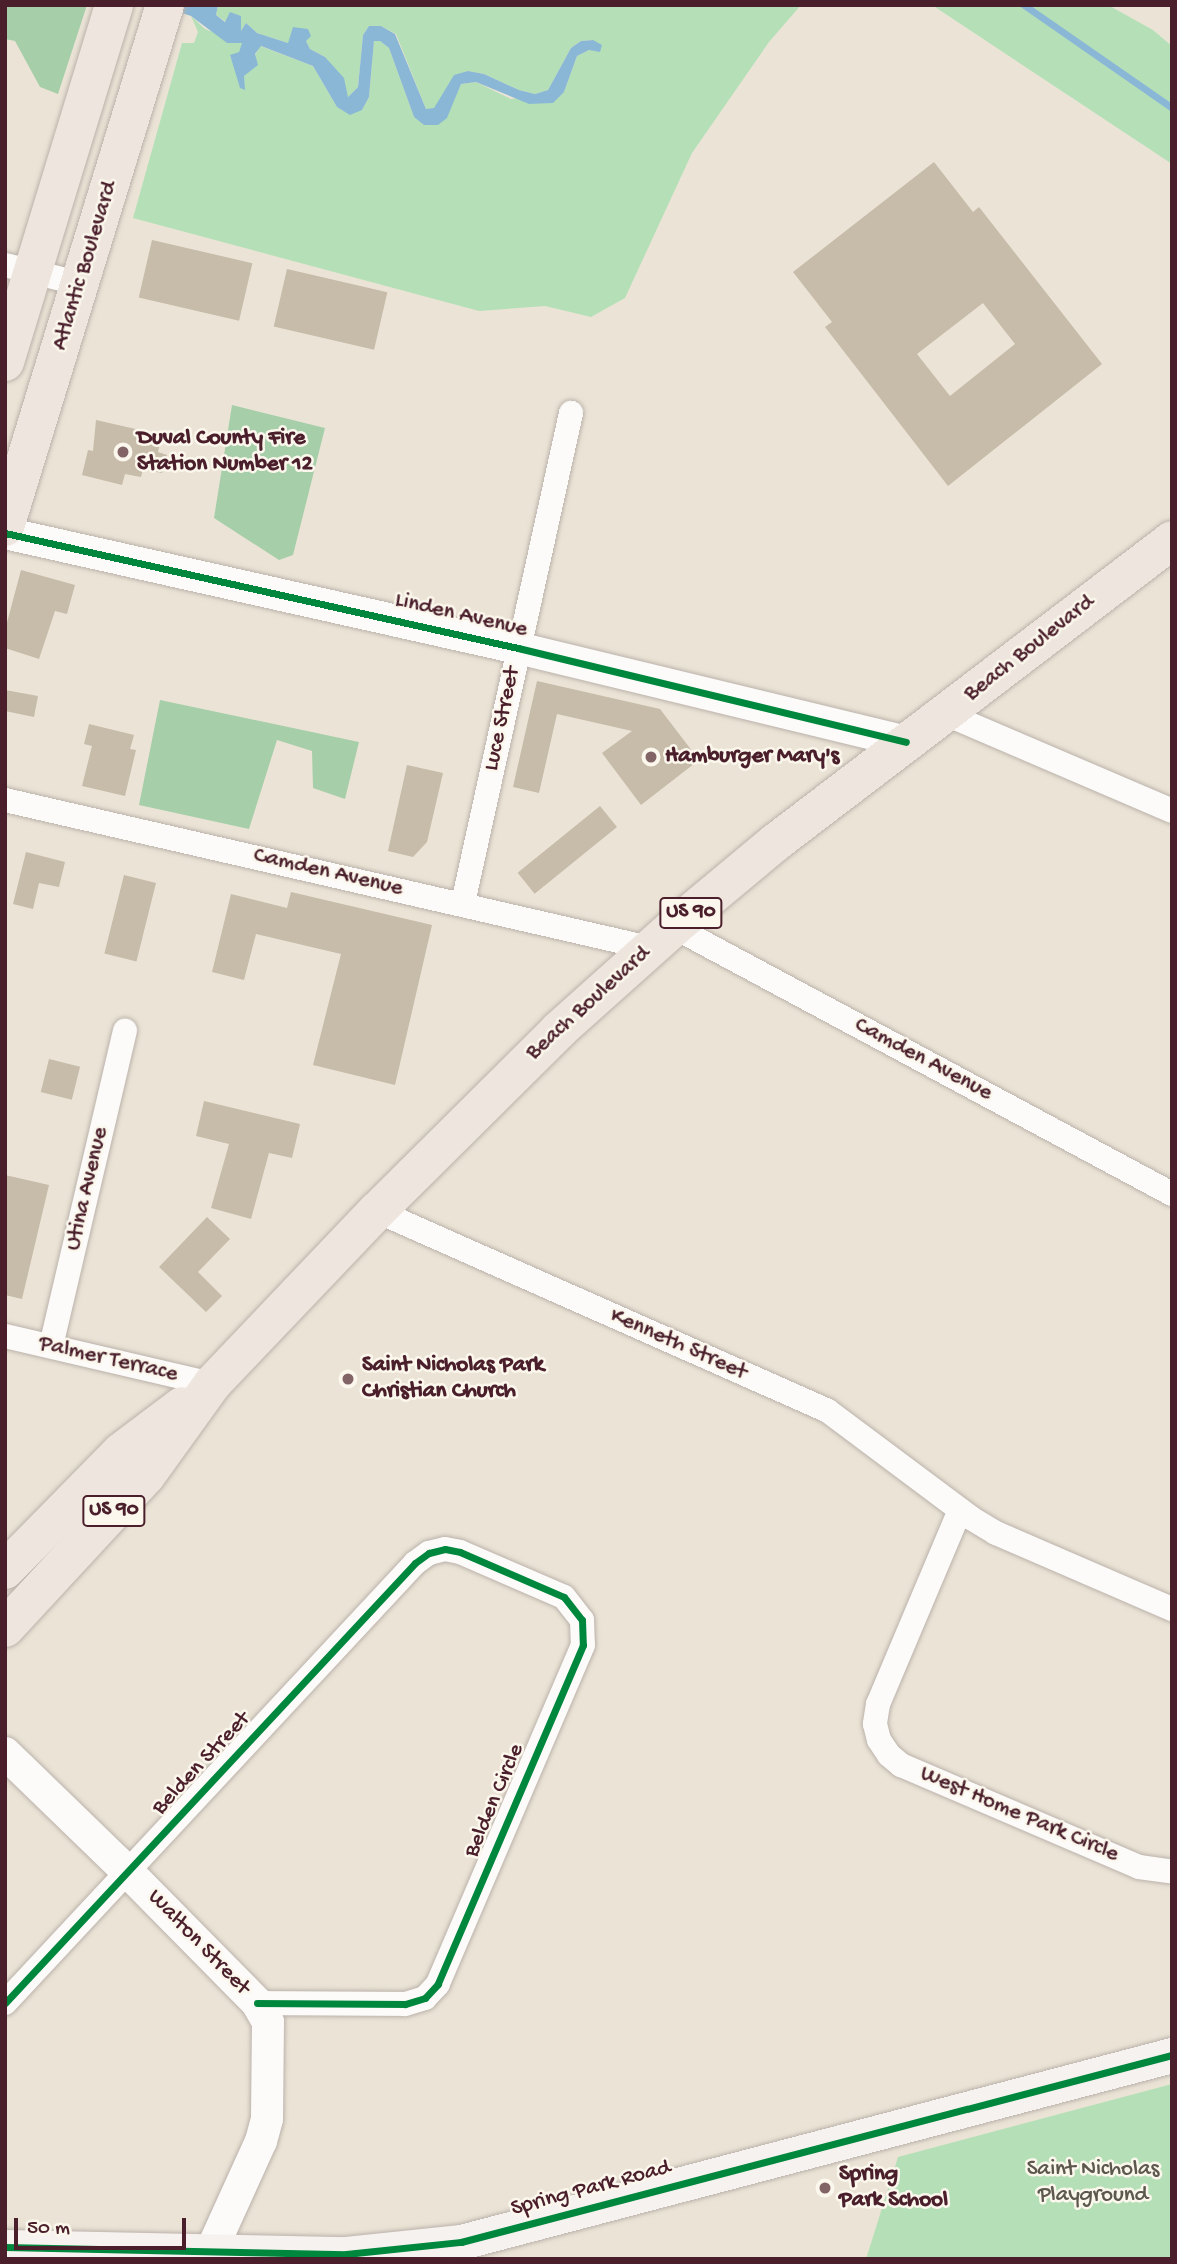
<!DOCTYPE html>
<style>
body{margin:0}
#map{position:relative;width:1177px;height:2264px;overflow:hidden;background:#ebe4d6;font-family:"Gochi Hand",sans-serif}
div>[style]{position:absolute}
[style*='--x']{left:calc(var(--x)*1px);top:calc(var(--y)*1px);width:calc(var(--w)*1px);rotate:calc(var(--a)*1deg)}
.green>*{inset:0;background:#b5e0b7}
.forest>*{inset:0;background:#a6cea9}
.water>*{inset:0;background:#8bb7d6}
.stream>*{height:7px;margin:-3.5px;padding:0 3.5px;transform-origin:3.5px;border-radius:3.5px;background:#8bb7d6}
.building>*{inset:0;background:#c7bba9;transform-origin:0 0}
.roads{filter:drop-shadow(0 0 2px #bbb2ab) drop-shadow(0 0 2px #bbb2ab)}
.minor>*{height:24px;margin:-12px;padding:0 12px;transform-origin:12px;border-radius:12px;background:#fcfbf9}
.tertiary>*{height:32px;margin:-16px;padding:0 16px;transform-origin:16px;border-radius:16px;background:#fcfbf9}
.secondary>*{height:35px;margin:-17.5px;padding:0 17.5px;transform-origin:17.5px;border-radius:17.5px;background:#f6f2ef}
.primary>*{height:38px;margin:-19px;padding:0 19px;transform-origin:19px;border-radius:19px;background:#eee6de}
.trunk>*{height:38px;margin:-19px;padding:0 19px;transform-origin:19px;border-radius:19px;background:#eee6de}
.cycleway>*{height:7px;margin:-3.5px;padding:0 3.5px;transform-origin:3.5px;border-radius:3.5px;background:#00873e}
.dots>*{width:19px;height:19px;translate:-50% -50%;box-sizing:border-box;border:4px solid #fbf7ec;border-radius:50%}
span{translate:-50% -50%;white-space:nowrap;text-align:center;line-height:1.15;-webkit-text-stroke:5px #fbf7ec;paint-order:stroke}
.shield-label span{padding:2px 5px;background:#fbf7ec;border:2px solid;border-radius:5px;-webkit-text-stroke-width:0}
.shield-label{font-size:21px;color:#4a1f2b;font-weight:700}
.street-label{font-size:23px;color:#4a1f2b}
.poi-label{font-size:23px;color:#4a1f2b;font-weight:700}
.left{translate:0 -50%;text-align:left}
.park-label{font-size:23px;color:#5d584e}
.frame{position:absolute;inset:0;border:7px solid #4a1f2b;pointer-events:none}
.scale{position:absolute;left:14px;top:2218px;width:172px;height:32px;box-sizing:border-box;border:4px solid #4a1f2b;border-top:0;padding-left:9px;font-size:21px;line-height:24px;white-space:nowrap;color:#4a1f2b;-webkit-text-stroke:5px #fbf7ec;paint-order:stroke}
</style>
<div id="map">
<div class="green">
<i style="clip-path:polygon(218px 5px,801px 5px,769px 42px,692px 153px,625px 298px,591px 317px,545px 306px,479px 311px,133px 218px,182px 43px,194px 43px,198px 32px,191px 16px,205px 29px,243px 43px,239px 52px,230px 56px,237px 70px,244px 76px,260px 46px,313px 66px,337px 107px,362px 110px,369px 97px,374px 40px,380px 41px,389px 48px,414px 117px,425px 125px,453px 100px,461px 84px,476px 82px,511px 99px,564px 92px,577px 56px,589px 50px,593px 40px,581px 41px,571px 48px,548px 90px,535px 94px,519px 90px,484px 74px,467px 71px,434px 109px,426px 109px,396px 34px,381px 26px,369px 26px,363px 35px,358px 87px,347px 98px,325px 57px,310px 49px,306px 41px,292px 39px,288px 43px,257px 33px,246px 23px,241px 32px,216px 15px)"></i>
<i style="clip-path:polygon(932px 5px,1108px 5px,1153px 30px,1172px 46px,1172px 164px)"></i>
<i style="clip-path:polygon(1172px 2084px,1172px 2259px,866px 2259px,898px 2157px)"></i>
</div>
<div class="forest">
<i style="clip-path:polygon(5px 5px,87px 5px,58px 94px,40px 87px,15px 41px,5px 39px)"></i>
<i style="clip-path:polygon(232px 405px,325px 428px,293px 555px,279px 560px,214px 518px)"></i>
<i style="clip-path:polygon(160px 700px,359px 742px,345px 799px,313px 788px,312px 751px,277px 740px,249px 829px,139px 805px)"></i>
</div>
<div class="water">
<i style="clip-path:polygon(158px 5px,218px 5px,216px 15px,225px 22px,230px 12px,241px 16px,241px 31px,246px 23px,257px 33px,288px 43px,293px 27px,308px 29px,311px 36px,306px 41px,310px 49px,325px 57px,344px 78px,348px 97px,358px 87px,363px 35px,369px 26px,381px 26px,395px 34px,426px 109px,434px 108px,454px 75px,468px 71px,484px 74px,519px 90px,535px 94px,548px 90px,571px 48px,581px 41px,593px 40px,602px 45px,600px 52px,589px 50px,577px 56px,564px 92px,553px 103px,529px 104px,476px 82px,461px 84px,447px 118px,438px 125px,424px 125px,414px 117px,389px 48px,380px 41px,374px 41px,369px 97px,362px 110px,350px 115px,337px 107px,313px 66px,261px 46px,255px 54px,258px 65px,244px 76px,245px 90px,240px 88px,230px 55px,239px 52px,242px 43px,227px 43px,191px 16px)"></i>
</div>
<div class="stream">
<i style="--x:1024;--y:5;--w:180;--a:34.8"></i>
</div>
<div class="building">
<i style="clip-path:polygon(evenodd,934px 162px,973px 212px,979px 207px,1102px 364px,948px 486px,825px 327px,832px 322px,793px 272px,934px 162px,983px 303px,1015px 344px,950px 396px,917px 354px,983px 303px)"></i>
<i style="left:152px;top:240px;width:103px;height:59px;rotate:13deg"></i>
<i style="left:287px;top:269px;width:103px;height:59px;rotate:13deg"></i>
<i style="clip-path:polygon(96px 420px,162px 435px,158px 452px,167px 455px,162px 473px,143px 469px,141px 477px,125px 474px,122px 485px,82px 475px,88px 450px,93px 451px)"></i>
<i style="clip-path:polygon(21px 570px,75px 585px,67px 614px,55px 611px,39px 659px,5px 648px,5px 630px)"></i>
<i style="clip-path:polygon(537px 681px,660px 709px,699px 760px,641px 805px,602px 753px,632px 731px,557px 714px,539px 793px,513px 787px)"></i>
<i style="clip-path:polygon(5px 690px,38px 696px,34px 717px,5px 711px)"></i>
<i style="clip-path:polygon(89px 724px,134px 735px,130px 749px,136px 750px,125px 796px,82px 786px,92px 746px,84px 744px)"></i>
<i style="clip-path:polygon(407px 765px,443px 773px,427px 842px,413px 857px,388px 851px)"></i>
<i style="left:600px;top:806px;width:27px;height:106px;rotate:51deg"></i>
<i style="clip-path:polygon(26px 852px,65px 862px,59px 887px,39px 883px,33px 909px,13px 904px)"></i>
<i style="left:124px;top:875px;width:33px;height:81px;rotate:14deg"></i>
<i style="clip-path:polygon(291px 892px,432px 925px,395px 1085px,313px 1065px,341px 954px,256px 934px,244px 980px,212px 972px,231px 894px,287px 908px)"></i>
<i style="left:49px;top:1059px;width:32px;height:34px;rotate:14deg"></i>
<i style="clip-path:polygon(204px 1101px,300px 1124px,292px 1158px,269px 1153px,251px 1219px,211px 1208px,229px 1144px,196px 1136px)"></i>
<i style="clip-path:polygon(5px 1175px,49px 1185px,22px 1299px,5px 1295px)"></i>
<i style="clip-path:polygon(207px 1217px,230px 1239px,198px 1272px,222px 1296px,206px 1312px,159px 1267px)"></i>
</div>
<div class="roads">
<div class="minor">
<i style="--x:5;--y:265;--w:79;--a:13.9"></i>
<i style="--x:946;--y:714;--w:246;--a:23.2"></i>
<i style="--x:5;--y:800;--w:661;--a:12.94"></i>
<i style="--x:463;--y:903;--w:502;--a:-77.57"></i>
<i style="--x:674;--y:927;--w:565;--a:28.2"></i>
<i style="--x:377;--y:1211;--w:493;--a:23.9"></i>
<i style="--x:828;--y:1411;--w:179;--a:36.8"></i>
<i style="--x:971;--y:1518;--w:29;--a:31"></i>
<i style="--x:996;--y:1533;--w:192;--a:23.4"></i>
<i style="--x:5;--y:1336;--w:212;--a:13.1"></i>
<i style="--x:51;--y:1346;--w:324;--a:-76.8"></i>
<i style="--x:960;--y:1510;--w:211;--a:112.9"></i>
<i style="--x:878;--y:1704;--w:20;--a:99"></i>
<i style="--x:875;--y:1724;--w:16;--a:76"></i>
<i style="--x:879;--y:1740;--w:18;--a:56"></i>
<i style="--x:889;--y:1755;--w:16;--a:40"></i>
<i style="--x:901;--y:1765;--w:259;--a:23.2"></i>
<i style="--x:1139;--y:1867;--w:30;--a:8"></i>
<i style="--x:5;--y:2003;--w:601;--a:-47.02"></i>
<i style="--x:415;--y:1563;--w:17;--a:-36"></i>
<i style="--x:429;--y:1553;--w:16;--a:-14"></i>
<i style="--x:445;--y:1549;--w:15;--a:11"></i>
<i style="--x:460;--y:1552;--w:113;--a:23.4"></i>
<i style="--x:564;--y:1597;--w:29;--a:52"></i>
<i style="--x:582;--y:1620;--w:25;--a:88"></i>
<i style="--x:583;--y:1645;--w:369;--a:113.2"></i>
<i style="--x:438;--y:1984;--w:19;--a:133"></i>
<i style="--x:425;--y:1998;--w:21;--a:163"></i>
<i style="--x:405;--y:2004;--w:148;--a:-179.6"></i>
</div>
<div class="tertiary">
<i style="--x:5;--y:533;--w:526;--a:12.64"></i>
<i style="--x:518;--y:648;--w:399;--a:13.6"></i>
<i style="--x:5;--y:1753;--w:171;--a:44.1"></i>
<i style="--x:128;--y:1872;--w:184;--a:45.4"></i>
<i style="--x:257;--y:2003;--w:22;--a:60"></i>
<i style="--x:268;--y:2022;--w:97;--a:90.6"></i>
<i style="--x:267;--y:2119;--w:23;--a:105"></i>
<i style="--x:261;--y:2141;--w:119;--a:114.4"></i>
</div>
<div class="secondary">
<i style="--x:5;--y:2247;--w:341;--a:1.2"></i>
<i style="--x:346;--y:2254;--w:116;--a:-6"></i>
<i style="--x:461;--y:2242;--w:735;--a:-14.74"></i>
</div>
<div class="primary">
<i style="--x:5;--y:362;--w:373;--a:-73"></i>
<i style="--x:5;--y:527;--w:546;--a:-72.96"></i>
</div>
<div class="trunk">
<i style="--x:5;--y:1570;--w:165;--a:-45.5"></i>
<i style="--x:121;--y:1452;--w:76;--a:-37"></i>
<i style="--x:5;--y:1628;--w:207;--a:-47.2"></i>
<i style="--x:146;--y:1476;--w:113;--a:-54.3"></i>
<i style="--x:212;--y:1384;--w:239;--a:-46.4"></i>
<i style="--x:377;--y:1211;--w:257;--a:-44.8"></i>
<i style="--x:559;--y:1030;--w:154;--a:-41.8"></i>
<i style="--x:674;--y:927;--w:133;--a:-39.8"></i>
<i style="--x:776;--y:842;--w:498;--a:-37.3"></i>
</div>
</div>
<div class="cycleway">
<i style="--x:5;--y:533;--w:526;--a:12.64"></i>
<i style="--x:518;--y:648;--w:399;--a:13.6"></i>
<i style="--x:5;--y:2003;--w:601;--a:-47.02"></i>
<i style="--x:415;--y:1563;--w:17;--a:-36"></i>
<i style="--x:429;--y:1553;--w:16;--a:-14"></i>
<i style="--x:445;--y:1549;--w:15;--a:11"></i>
<i style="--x:460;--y:1552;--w:113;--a:23.4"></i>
<i style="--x:564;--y:1597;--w:29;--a:52"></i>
<i style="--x:582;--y:1620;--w:25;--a:88"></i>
<i style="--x:583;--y:1645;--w:369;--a:113.2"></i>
<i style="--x:438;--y:1984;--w:19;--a:133"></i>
<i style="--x:425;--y:1998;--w:21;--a:163"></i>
<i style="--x:405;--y:2004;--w:148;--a:-179.6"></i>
<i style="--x:5;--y:2247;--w:341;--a:1.2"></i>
<i style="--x:346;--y:2254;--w:116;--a:-6"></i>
<i style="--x:461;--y:2242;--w:735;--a:-14.74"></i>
</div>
<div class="dots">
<i style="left:123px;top:452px;background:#826467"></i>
<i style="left:651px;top:757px;background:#826467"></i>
<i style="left:348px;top:1379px;background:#826467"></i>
<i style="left:825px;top:2188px;background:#826467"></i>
</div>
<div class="shield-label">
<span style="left:691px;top:913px">US 90</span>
<span style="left:114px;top:1511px">US 90</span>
</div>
<div class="street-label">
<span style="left:86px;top:266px;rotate:-73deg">Atlantic Boulevard</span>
<span style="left:461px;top:616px;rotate:13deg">Linden Avenue</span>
<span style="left:1030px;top:649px;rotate:-38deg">Beach Boulevard</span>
<span style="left:503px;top:719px;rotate:-78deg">Luce Street</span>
<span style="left:328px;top:873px;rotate:13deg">Camden Avenue</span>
<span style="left:589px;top:1004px;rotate:-42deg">Beach Boulevard</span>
<span style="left:923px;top:1060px;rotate:28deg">Camden Avenue</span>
<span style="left:88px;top:1189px;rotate:-77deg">Utina Avenue</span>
<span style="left:678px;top:1345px;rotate:24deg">Kenneth Street</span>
<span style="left:108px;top:1360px;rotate:13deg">Palmer Terrace</span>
<span style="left:202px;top:1764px;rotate:-47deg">Belden Street</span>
<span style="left:495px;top:1801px;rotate:-67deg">Belden Circle</span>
<span style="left:1019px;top:1815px;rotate:23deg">West Home Park Circle</span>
<span style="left:198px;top:1943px;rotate:46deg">Walton Street</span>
<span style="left:591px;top:2189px;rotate:-15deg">Spring Park Road</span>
</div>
<div class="poi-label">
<span class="left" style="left:137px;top:452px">Duval County Fire<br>Station Number 12</span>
<span class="left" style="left:665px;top:757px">Hamburger Mary's</span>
<span class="left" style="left:362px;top:1379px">Saint Nicholas Park<br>Christian Church</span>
<span class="left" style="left:839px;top:2188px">Spring<br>Park School</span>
</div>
<div class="park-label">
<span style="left:1093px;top:2183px">Saint Nicholas<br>Playground</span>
</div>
<div class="frame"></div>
<div class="scale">50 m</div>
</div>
